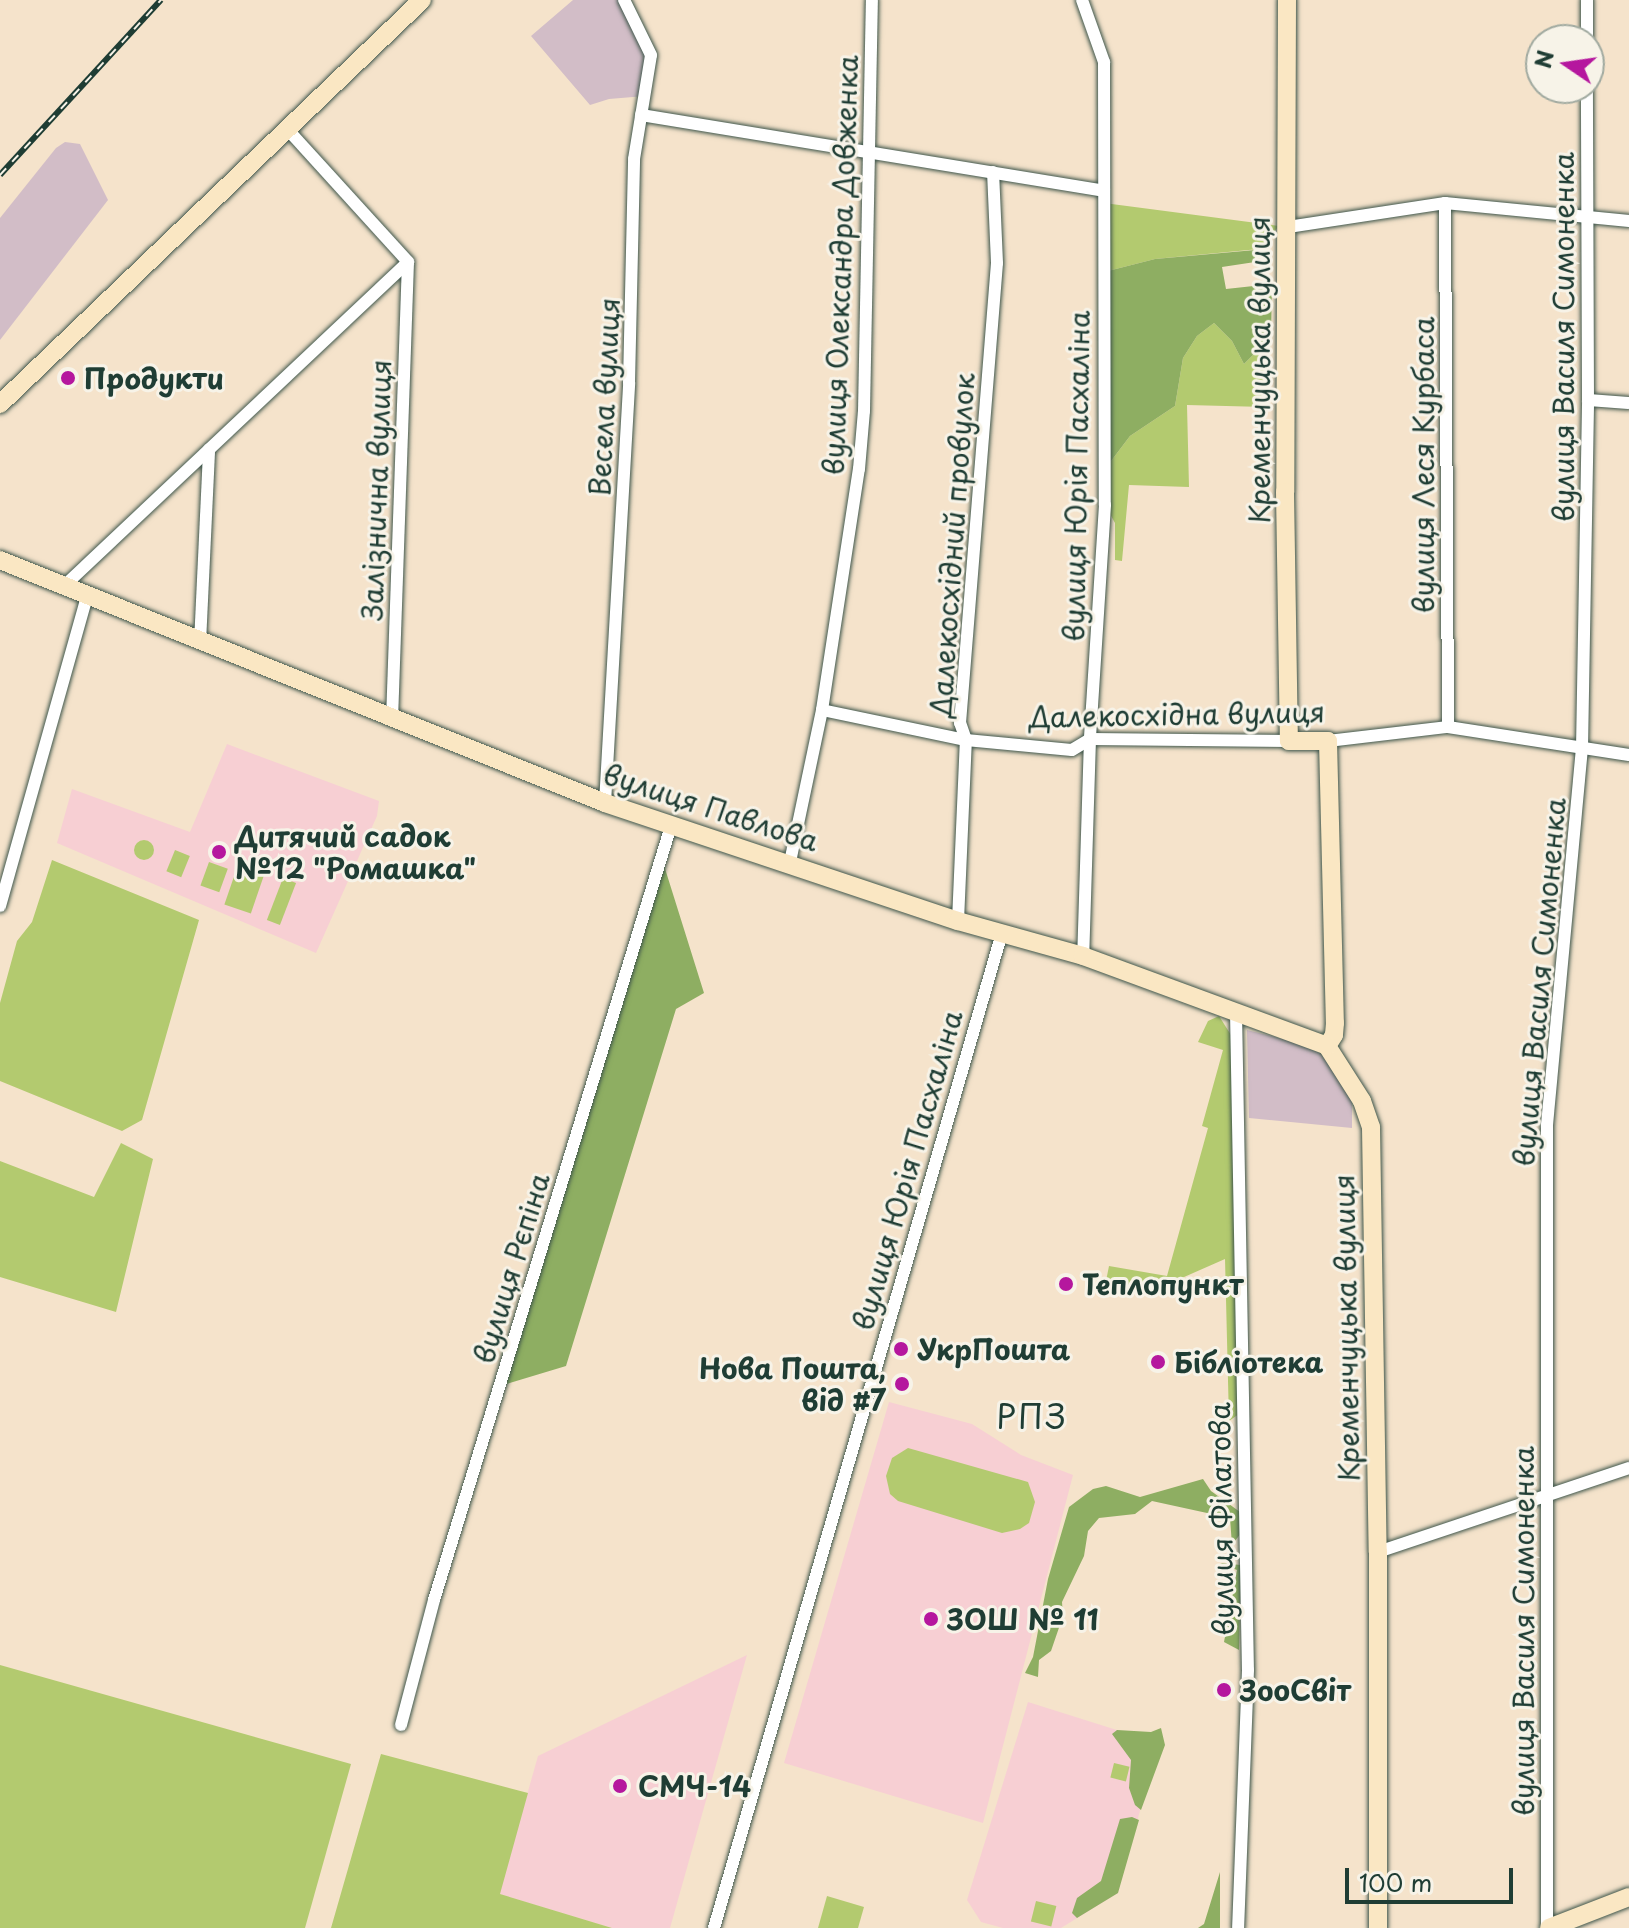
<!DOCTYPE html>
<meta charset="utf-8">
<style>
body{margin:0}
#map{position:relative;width:1629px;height:1928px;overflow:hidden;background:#f5e3cb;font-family:"Playpen Sans",sans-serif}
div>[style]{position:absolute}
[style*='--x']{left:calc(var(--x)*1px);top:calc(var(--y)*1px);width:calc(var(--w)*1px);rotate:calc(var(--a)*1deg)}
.built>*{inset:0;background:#f7cfd3}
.industrial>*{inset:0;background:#d2bdc7}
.green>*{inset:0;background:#b3ca6f;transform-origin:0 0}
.round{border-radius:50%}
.forest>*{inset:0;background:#8eae62}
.roads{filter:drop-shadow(0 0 2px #3f564b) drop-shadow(0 0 2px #3f564b)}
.street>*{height:12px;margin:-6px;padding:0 6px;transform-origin:6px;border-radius:6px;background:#fff}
.secondary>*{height:18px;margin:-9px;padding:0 9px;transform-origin:9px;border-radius:9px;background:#fae7c3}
.rail>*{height:6px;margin-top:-3px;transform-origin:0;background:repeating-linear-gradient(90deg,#f7f3e8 0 9px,#1f3d34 0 18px);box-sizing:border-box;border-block:2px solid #1f3d34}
.dots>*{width:22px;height:22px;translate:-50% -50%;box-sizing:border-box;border:4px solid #f7f3e8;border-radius:50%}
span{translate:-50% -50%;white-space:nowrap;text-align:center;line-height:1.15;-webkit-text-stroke:6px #f7f3e8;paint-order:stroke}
.street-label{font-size:28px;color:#1f3d34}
.poi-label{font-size:28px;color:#1f3d34;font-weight:700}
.left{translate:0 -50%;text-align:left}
.right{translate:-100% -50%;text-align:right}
.quarter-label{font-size:32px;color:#1f3d34;letter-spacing:2px}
.north{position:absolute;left:1525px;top:24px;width:80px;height:80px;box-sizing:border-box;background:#f7f3e8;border:2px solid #a1aaa0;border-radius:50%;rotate:283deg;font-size:22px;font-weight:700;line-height:32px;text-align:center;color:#1f3d34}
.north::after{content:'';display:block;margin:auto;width:28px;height:36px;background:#b5179e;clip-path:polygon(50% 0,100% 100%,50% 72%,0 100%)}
.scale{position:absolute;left:1345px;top:1868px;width:168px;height:36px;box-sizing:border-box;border:4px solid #1f3d34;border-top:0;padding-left:10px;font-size:24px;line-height:28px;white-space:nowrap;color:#1f3d34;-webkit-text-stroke:6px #f7f3e8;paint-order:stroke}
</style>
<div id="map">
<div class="built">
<i style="clip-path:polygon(227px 744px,379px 801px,377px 816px,316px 953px,57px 843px,72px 789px,190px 832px)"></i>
<i style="clip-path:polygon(889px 1402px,972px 1424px,1021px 1455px,1073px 1475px,983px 1823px,784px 1763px)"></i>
<i style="clip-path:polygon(747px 1655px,670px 1928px,612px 1928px,499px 1894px,538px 1756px)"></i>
<i style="clip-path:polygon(1028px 1702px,1158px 1743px,1118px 1893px,1061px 1928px,1003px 1928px,981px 1922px,967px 1900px)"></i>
</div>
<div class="industrial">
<i style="clip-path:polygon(573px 0,624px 0,651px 55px,645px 96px,609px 99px,590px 105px,531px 36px)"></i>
<i style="clip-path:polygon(65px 142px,80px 144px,108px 200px,0 340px,0 218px,56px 148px)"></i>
<i style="clip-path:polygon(1247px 1030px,1306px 1045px,1321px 1054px,1342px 1076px,1352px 1099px,1352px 1128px,1249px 1118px)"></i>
</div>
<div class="green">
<i style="clip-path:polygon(1104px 203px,1279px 226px,1259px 249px,1155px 259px,1104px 272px)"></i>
<i style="clip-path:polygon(1214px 323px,1232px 341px,1244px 364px,1271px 337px,1265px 407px,1187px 405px,1189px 487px,1129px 485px,1122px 561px,1115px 560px,1115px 523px,1105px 505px,1105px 469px,1130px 436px,1175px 406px,1183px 358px,1197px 336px)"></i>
<i class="round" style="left:134px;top:840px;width:20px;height:20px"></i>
<i style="left:175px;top:850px;width:16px;height:23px;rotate:22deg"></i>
<i style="left:240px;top:859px;width:28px;height:48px;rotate:19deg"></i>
<i style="clip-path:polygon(52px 860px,199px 920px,142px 1120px,122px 1131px,0 1081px,0 1003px,17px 941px,32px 922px)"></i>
<i style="left:209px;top:862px;width:20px;height:25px;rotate:20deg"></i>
<i style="left:283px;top:878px;width:14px;height:45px;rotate:21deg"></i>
<i style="clip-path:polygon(1219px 1016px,1231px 1035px,1239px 1414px,1229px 1421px,1225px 1259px,1150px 1292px,1106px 1281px,1109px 1266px,1167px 1276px,1208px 1128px,1202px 1126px,1223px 1050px,1198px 1042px,1208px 1021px)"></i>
<i style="clip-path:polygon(121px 1143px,153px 1159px,116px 1312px,0 1277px,0 1161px,94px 1197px)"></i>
<i style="clip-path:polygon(908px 1448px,1028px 1482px,1035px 1502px,1029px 1523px,1020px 1529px,1002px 1533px,898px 1501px,890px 1494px,886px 1476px,892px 1458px)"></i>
<i style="clip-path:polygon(0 1665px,351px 1764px,305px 1928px,0 1928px)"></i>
<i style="clip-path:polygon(381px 1754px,528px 1793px,500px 1894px,612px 1928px,331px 1928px)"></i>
<i style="left:1114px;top:1763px;width:16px;height:15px;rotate:14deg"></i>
<i style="clip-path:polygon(827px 1896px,864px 1907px,858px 1928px,818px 1928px)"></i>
<i style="left:1036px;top:1901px;width:21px;height:21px;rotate:14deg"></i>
</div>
<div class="forest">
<i style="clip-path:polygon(1255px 250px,1255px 262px,1222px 267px,1226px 289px,1272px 284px,1271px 337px,1244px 364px,1232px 341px,1214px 323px,1197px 336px,1183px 358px,1175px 406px,1130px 436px,1105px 469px,1104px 272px,1155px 259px)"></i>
<i style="clip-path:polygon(662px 859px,704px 993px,676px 1009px,566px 1366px,500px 1386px)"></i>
<i style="clip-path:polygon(1203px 1479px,1211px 1491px,1240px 1512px,1241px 1533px,1232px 1545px,1230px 1518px,1152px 1501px,1135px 1514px,1099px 1518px,1088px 1531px,1084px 1556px,1062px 1602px,1063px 1616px,1051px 1651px,1039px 1660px,1038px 1677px,1025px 1673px,1033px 1657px,1048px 1579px,1069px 1507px,1093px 1489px,1106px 1486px,1140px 1497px)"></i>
<i style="clip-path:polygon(1220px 1563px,1241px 1565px,1239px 1650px,1224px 1642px,1237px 1570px)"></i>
<i style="clip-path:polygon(1161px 1728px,1165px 1745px,1141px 1810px,1135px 1805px,1129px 1788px,1131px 1760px,1112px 1734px,1117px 1730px,1151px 1732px)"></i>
<i style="clip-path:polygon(1132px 1817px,1139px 1820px,1118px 1893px,1077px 1918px,1072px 1913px,1077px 1898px,1101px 1881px,1120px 1819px)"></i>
<i style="clip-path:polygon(1220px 1872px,1220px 1928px,1198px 1928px,1204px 1924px)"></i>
</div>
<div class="roads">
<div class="street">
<i style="--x:1082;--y:0;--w:66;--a:70.5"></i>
<i style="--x:1104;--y:62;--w:443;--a:89.9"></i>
<i style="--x:1105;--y:505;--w:234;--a:93.7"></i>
<i style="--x:1090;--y:739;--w:217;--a:91.8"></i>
<i style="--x:1587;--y:0;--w:40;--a:90"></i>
<i style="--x:641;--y:115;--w:469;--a:9.3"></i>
<i style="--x:289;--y:131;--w:177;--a:47.7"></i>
<i style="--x:1445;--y:203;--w:524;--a:89.67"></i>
<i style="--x:1288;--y:227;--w:159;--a:-8.7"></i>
<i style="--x:1445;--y:203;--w:185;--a:5.6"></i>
<i style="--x:1588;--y:400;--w:41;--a:4.2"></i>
<i style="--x:63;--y:587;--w:474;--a:-43.3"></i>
<i style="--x:200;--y:643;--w:194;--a:-87.3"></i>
<i style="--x:822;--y:710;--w:147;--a:11.8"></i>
<i style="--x:966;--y:740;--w:106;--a:5.4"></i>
<i style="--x:1072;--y:750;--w:21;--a:-31"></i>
<i style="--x:1090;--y:739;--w:199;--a:0.6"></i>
<i style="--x:392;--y:720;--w:458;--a:-88"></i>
<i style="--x:1328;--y:741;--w:121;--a:-6.7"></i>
<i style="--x:1448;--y:727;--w:183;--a:8.8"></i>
<i style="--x:605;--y:803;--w:421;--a:-86.7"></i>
<i style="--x:629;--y:383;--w:224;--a:-88.7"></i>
<i style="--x:634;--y:159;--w:105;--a:-80.7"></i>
<i style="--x:651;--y:55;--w:61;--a:-116.1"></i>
<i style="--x:790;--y:862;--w:155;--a:-78.1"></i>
<i style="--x:822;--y:710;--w:244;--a:-81.3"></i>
<i style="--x:859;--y:469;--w:58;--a:-85.1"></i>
<i style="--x:864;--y:411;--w:411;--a:-88.9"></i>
<i style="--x:0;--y:906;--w:321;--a:-74.3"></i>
<i style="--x:958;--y:921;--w:181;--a:-87.5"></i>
<i style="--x:966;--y:740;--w:18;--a:-109"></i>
<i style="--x:960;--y:723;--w:461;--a:-85.4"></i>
<i style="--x:997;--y:263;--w:91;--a:-92.5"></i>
<i style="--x:1236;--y:1012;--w:658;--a:88.96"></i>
<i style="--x:1248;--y:1670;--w:258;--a:92.2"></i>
<i style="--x:1378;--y:1552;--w:265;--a:-18.5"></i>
<i style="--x:401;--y:1725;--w:129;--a:-75.2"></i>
<i style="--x:434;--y:1600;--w:809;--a:-72.98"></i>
<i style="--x:714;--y:1928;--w:1036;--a:-73.86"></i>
<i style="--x:1547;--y:1928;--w:803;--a:-90"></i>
<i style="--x:1547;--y:1125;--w:378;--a:-84.7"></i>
<i style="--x:1582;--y:749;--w:349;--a:-89"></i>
<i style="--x:1588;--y:400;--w:312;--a:-90.2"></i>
</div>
<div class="secondary">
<i style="--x:1287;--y:0;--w:492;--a:90.2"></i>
<i style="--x:1285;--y:492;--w:249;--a:89.1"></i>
<i style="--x:1289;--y:741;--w:39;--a:0"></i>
<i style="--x:1328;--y:741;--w:282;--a:88.6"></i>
<i style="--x:1335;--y:1023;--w:12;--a:95"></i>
<i style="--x:1334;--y:1035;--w:13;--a:122"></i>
<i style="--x:1327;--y:1046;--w:65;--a:57.5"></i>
<i style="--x:1362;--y:1101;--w:28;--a:71"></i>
<i style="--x:1371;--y:1127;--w:425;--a:89.1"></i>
<i style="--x:1378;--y:1552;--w:376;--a:90"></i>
<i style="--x:0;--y:404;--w:584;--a:-43.75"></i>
<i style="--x:0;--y:560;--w:652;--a:21.88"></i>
<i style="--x:605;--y:803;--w:372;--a:18.5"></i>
<i style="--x:958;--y:921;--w:130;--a:15.6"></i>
<i style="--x:1083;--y:956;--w:260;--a:20.2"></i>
<i style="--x:1549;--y:1928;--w:86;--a:-21.2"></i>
</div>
</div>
<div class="rail">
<i style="--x:0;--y:175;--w:238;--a:-47.4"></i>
</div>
<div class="dots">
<i style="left:68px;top:378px;background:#b5179e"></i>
<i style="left:219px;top:852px;background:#b5179e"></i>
<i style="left:1066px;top:1284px;background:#b5179e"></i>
<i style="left:901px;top:1349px;background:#b5179e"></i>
<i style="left:1158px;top:1362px;background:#b5179e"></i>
<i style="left:902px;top:1384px;background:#b5179e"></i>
<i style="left:931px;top:1619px;background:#b5179e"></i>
<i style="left:1224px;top:1690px;background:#b5179e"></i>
<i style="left:620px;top:1786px;background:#b5179e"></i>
</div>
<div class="street-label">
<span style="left:840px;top:265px;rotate:-88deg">вулиця Олександра Довженка</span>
<span style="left:1563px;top:337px;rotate:-90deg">вулиця Василя Симоненка</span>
<span style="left:1259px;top:370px;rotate:-90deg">Кременчуцька вулиця</span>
<span style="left:604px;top:397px;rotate:-87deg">Весела вулиця</span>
<span style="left:1423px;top:465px;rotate:-90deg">вулиця Леся Курбаса</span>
<span style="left:1076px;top:476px;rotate:-89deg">вулиця Юрія Пасхаліна</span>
<span style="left:376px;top:490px;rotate:-88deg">Залізнична вулиця</span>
<span style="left:952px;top:545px;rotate:-86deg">Далекосхідний провулок</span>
<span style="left:1177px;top:714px;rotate:-1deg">Далекосхідна вулиця</span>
<span style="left:711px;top:807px;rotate:18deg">вулиця Павлова</span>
<span style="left:1539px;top:982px;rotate:-85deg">вулиця Василя Симоненка</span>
<span style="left:907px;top:1170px;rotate:-74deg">вулиця Юрія Пасхаліна</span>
<span style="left:511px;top:1268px;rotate:-73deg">вулиця Рєпіна</span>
<span style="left:1346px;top:1328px;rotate:-91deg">Кременчуцька вулиця</span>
<span style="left:1221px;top:1519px;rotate:-91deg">вулиця Філатова</span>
<span style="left:1523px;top:1631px;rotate:-90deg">вулиця Василя Симоненка</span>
</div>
<div class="poi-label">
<span class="left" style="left:84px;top:378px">Продукти</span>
<span class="left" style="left:235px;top:852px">Дитячий садок<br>№12 "Ромашка"</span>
<span class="left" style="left:1082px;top:1284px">Теплопункт</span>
<span class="left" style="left:917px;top:1349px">УкрПошта</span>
<span class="left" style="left:1174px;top:1362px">Бібліотека</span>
<span class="right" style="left:886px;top:1384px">Нова Пошта,<br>від #7</span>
<span class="left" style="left:947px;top:1619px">ЗОШ № 11</span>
<span class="left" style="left:1240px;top:1690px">ЗооСвiт</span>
<span class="left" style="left:638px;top:1786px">СМЧ-14</span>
</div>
<div class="quarter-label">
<span style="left:1032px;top:1416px">РПЗ</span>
</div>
<div class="north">N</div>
<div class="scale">100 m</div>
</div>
